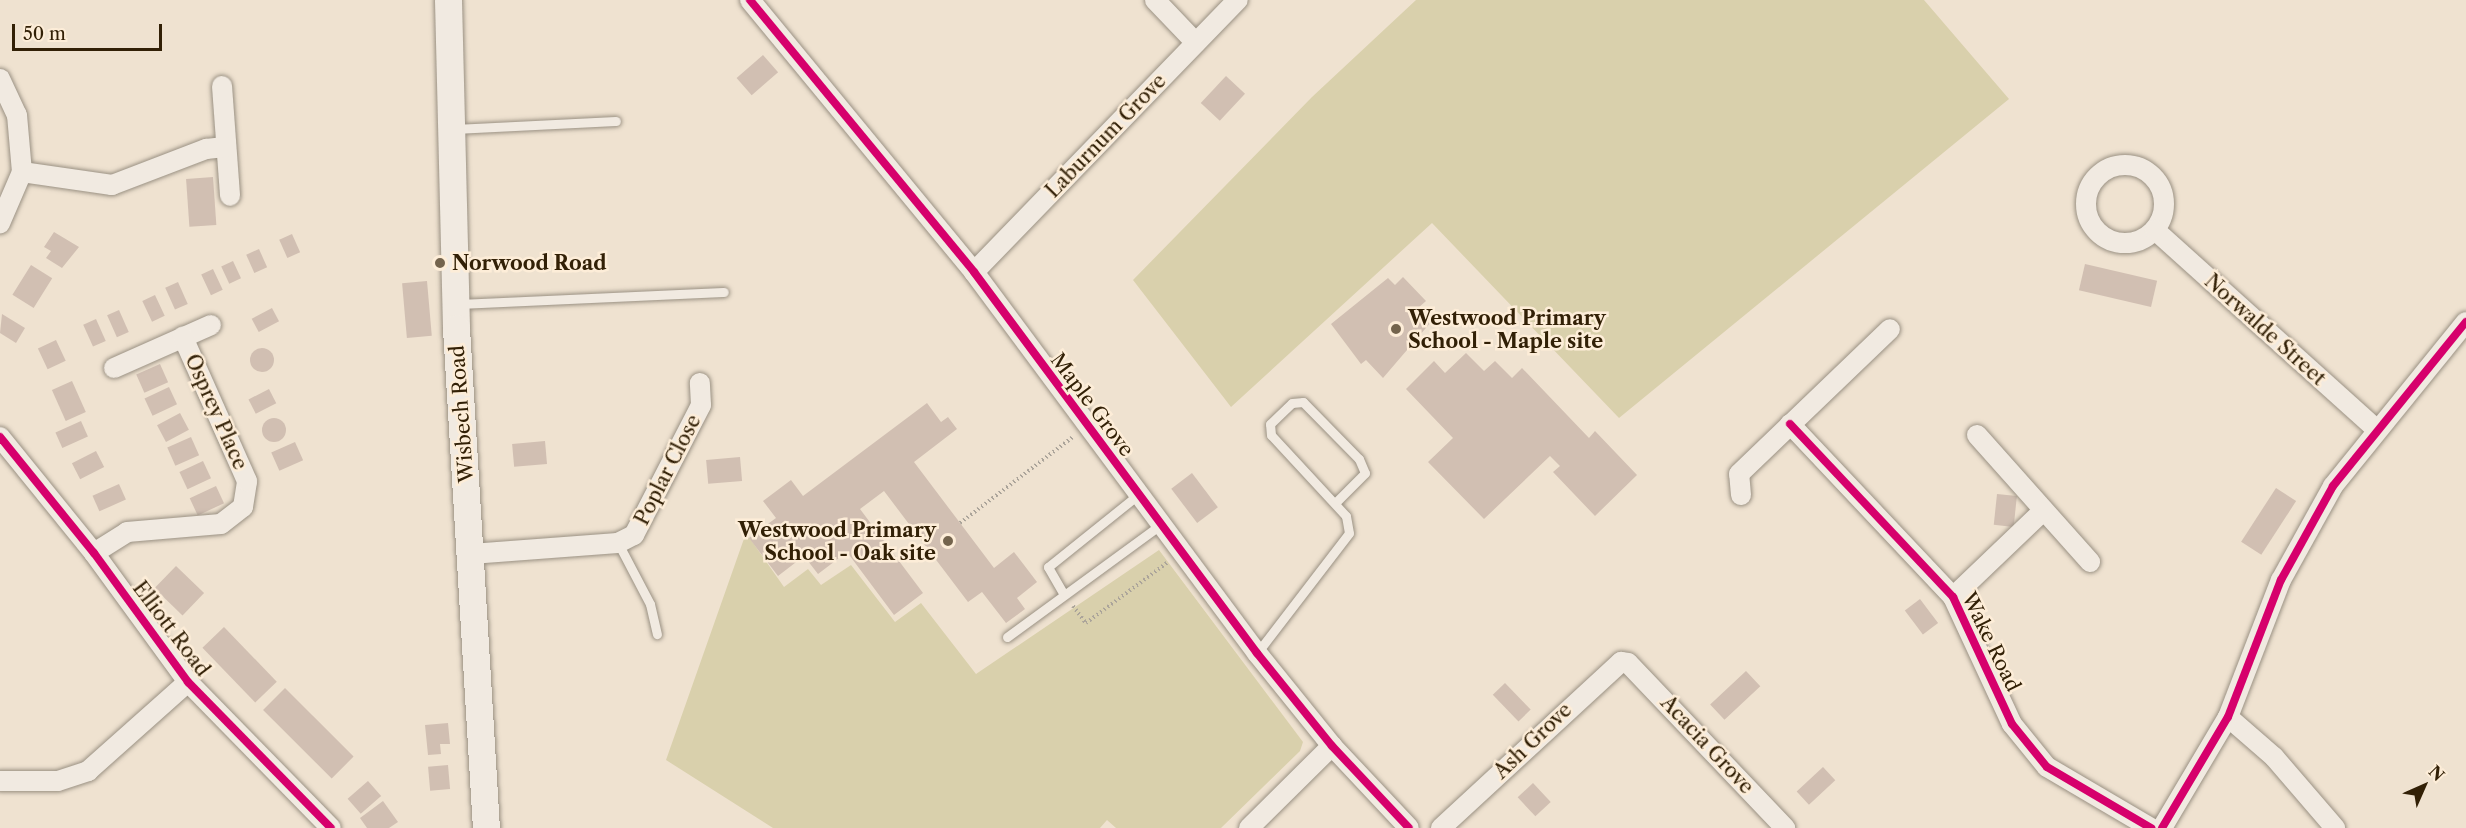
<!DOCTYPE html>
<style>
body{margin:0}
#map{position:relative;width:2466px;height:828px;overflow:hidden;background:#efe2d0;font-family:"Libre Caslon Text",serif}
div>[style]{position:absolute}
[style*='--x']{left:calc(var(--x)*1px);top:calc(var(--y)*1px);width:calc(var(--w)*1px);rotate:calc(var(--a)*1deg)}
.green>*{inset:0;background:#d9d0ac}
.building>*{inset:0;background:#d1bfb2;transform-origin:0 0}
.round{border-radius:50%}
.path>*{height:4px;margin-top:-2px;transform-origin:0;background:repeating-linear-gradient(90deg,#aba49a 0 1.5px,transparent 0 4.5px)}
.roads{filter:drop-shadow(0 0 2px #9a9183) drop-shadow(0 0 2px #9a9183)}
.lane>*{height:9px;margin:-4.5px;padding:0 4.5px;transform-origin:4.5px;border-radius:4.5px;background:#f1eae1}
.street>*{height:20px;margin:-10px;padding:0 10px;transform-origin:10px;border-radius:10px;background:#f1eae1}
.street>.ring{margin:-10px;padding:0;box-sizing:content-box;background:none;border:20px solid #f1eae1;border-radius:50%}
.secondary>*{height:27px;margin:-13.5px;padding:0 13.5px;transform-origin:13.5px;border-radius:13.5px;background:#f1eae1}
.cycleway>*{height:8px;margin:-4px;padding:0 4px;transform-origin:4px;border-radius:4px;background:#d6006c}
.dots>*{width:16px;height:16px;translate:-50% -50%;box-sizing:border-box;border:3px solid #fdedd8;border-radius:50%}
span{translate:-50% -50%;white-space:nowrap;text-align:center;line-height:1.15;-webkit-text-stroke:5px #fdedd8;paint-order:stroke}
.street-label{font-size:20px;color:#322006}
.poi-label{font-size:20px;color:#322006;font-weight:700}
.left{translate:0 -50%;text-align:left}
.right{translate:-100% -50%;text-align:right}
.north{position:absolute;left:2394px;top:756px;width:60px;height:60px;-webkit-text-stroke:4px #fdedd8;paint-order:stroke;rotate:45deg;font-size:16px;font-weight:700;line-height:24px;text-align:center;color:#322006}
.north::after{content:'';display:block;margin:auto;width:21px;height:27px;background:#322006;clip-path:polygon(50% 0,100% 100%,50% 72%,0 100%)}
.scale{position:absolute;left:12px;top:24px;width:150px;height:27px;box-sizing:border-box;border:3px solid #322006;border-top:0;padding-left:8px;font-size:18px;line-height:21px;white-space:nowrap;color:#322006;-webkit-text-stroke:4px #fdedd8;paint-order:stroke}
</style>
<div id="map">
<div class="green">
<i style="clip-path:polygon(1416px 0,1924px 0,2009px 99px,1619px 418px,1432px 223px,1231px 407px,1133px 280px,1312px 97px)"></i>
<i style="clip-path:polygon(746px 533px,784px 587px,808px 569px,821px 585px,851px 565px,895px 622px,921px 603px,976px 674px,1159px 550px,1303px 742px,1300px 751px,1221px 828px,1116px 828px,1107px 820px,1100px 828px,773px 828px,666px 760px)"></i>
</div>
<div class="building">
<i style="left:763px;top:55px;width:23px;height:35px;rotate:49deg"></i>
<i style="left:1226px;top:76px;width:26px;height:37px;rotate:43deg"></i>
<i style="left:213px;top:177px;width:48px;height:27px;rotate:86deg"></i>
<i style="clip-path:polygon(54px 232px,79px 247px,62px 268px,46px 258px,51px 251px,44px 247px)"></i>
<i style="left:292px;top:234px;width:20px;height:14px;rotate:66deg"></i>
<i style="left:259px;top:249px;width:20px;height:14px;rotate:66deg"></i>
<i style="left:233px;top:261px;width:19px;height:13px;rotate:65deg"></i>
<i style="left:2085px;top:264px;width:74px;height:27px;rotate:13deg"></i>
<i style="left:31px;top:265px;width:25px;height:35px;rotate:32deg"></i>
<i style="left:213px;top:269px;width:23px;height:13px;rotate:65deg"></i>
<i style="clip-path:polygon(1403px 277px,1426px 301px,1418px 308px,1431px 322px,1383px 378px,1366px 360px,1361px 364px,1331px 324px,1388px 278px,1395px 285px)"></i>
<i style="left:427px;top:281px;width:55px;height:25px;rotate:85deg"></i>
<i style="left:178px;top:282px;width:24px;height:14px;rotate:66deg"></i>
<i style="left:155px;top:295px;width:23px;height:14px;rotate:65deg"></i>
<i style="left:272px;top:308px;width:15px;height:23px;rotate:62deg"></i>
<i style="left:119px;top:310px;width:24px;height:13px;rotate:66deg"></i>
<i style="clip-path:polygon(2px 314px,25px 328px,16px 343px,0 333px)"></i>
<i style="left:96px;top:319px;width:24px;height:14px;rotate:66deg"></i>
<i style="left:56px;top:340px;width:23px;height:20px;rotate:65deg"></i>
<i class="round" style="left:250px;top:348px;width:24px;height:24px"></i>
<i style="clip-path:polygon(1466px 353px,1484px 371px,1495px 361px,1512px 378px,1522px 368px,1589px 438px,1595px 431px,1637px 475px,1595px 516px,1553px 472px,1560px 466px,1550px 456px,1484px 519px,1428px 462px,1453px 438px,1406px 389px,1434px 361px,1445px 373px)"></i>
<i style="left:160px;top:364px;width:20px;height:26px;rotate:66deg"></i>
<i style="left:72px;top:381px;width:34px;height:22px;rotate:66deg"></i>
<i style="left:169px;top:387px;width:19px;height:27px;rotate:65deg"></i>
<i style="left:269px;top:389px;width:16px;height:23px;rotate:63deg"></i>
<i style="clip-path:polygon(927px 403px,941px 422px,948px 417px,957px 429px,914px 462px,994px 568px,1014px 552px,1037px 582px,1017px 598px,1025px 609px,1006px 623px,982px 592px,968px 602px,884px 491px,860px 509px,923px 593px,894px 615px,847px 552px,818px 574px,804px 556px,778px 576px,749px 538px,776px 518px,763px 501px,791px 480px,803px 496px)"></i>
<i style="left:180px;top:413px;width:19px;height:26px;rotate:62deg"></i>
<i class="round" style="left:262px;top:418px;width:24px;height:24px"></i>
<i style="left:81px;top:421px;width:17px;height:28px;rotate:66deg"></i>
<i style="left:191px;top:437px;width:20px;height:26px;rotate:66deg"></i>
<i style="left:545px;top:441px;width:23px;height:33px;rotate:85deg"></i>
<i style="left:295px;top:442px;width:20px;height:26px;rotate:66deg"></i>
<i style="left:96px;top:451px;width:18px;height:27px;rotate:63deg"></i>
<i style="left:740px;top:457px;width:24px;height:34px;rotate:85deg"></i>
<i style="left:203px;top:461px;width:19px;height:26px;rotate:65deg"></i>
<i style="left:1192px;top:473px;width:43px;height:26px;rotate:53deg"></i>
<i style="left:119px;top:484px;width:17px;height:29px;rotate:66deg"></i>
<i style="left:216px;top:486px;width:19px;height:29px;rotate:65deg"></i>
<i style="left:2276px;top:488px;width:24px;height:64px;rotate:33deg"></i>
<i style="left:1997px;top:494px;width:20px;height:31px;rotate:6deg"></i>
<i style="left:176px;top:566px;width:39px;height:31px;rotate:44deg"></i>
<i style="left:1920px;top:599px;width:30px;height:19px;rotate:53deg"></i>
<i style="left:224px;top:627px;width:76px;height:30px;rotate:46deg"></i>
<i style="left:1746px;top:671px;width:21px;height:49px;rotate:47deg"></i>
<i style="left:1505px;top:683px;width:37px;height:17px;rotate:46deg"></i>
<i style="left:285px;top:688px;width:97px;height:31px;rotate:45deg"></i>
<i style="clip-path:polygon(448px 723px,450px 744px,440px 744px,441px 754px,428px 755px,425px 725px)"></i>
<i style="left:448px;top:765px;width:24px;height:20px;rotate:85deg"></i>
<i style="left:1823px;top:767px;width:18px;height:36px;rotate:47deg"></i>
<i style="left:368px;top:781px;width:20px;height:27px;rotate:49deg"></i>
<i style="left:1533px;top:783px;width:26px;height:21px;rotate:47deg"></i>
<i style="clip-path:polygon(383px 801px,398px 822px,389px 828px,367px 828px,360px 818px)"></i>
</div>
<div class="path">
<i style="--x:960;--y:523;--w:142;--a:-37.3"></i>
<i style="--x:1073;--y:606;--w:21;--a:53"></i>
<i style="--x:1086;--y:623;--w:102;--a:-36.6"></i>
</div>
<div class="roads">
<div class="lane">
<i style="--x:454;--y:129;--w:162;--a:-2.8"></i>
<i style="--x:458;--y:304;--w:266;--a:-2.6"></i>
<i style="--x:618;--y:543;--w:69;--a:62.3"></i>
<i style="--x:650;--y:604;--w:31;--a:77"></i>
<i style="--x:1063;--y:593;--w:30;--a:-120"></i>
<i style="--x:1048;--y:567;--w:115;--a:-38.7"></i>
<i style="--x:1007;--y:637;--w:190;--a:-36.2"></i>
<i style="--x:1257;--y:653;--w:151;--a:-52.5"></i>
<i style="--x:1349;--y:533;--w:17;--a:-100"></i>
<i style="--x:1346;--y:516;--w:110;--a:-132.8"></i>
<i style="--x:1271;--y:435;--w:11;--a:-95"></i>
<i style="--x:1270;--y:424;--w:30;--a:-44"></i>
<i style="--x:1292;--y:403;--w:11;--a:-5"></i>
<i style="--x:1303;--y:402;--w:80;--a:45.5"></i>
<i style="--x:1359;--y:459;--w:15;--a:67"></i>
<i style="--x:1365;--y:473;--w:42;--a:135"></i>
</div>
<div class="street">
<i style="--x:750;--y:0;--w:352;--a:50.5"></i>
<i style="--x:974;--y:272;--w:475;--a:53.4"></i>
<i style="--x:1257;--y:653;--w:119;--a:51.1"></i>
<i style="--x:1332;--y:746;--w:112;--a:46.8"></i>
<i style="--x:1155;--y:0;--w:59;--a:46.4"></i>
<i style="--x:0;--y:79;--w:40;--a:65"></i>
<i style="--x:17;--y:115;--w:57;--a:85"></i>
<i style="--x:22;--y:172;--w:56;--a:113.3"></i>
<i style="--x:222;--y:86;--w:110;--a:85.8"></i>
<i class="ring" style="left:2086px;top:165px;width:58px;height:58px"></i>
<i style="--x:22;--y:172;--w:91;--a:8.2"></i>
<i style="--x:112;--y:185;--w:101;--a:-21"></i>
<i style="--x:206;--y:149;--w:19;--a:-6"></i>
<i style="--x:2155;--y:230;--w:297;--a:42"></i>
<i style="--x:974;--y:272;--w:379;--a:-45.9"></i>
<i style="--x:114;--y:368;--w:106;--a:-23.9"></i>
<i style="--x:1790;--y:424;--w:238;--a:46.7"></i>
<i style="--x:1953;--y:597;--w:140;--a:65.1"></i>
<i style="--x:2012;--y:724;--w:55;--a:50.9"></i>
<i style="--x:2047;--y:767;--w:121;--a:30.4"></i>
<i style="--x:1977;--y:435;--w:170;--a:48.3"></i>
<i style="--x:0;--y:437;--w:149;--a:51"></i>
<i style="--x:94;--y:553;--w:160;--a:53.9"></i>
<i style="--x:188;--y:682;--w:204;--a:45.6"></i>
<i style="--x:1741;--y:495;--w:21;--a:-95"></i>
<i style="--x:1739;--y:474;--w:209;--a:-43.8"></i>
<i style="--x:94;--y:553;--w:39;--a:-32"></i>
<i style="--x:127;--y:532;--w:94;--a:-4.9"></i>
<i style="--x:221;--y:524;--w:28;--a:-38"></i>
<i style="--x:243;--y:507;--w:26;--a:-81"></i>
<i style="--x:247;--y:481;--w:158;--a:-114"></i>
<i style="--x:471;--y:554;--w:147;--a:-4.3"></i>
<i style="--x:618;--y:543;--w:18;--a:-27"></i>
<i style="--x:634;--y:535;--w:146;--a:-62.7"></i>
<i style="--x:701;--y:405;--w:22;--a:-93"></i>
<i style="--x:1953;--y:597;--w:123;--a:-43.7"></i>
<i style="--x:2228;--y:717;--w:61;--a:41"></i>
<i style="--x:2274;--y:757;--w:94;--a:49.3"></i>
<i style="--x:0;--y:781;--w:58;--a:0"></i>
<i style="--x:58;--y:781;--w:32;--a:-18"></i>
<i style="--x:88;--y:771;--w:134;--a:-41.7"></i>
<i style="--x:1249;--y:828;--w:117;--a:-44.7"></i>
<i style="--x:1441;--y:828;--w:245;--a:-42.7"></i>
<i style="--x:1621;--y:662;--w:7;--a:8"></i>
<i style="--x:1628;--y:663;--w:228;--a:46.4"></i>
<i style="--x:2162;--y:828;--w:129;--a:-59.3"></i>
<i style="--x:2228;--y:717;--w:147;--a:-68.9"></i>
<i style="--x:2281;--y:580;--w:107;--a:-61"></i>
<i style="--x:2333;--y:486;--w:211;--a:-51"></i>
</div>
<div class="secondary">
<i style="--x:448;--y:0;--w:328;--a:88.6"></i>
<i style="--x:456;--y:328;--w:501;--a:86.57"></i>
</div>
</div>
<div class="cycleway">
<i style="--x:750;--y:0;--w:352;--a:50.5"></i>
<i style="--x:974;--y:272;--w:475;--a:53.4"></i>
<i style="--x:1257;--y:653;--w:119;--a:51.1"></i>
<i style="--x:1332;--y:746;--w:112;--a:46.8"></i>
<i style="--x:1790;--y:424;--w:238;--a:46.7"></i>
<i style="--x:1953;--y:597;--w:140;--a:65.1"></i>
<i style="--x:2012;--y:724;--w:55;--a:50.9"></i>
<i style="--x:2047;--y:767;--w:121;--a:30.4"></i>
<i style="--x:0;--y:437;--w:149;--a:51"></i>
<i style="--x:94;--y:553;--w:160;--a:53.9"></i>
<i style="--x:188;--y:682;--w:204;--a:45.6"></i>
<i style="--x:2162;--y:828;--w:129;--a:-59.3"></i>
<i style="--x:2228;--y:717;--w:147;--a:-68.9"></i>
<i style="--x:2281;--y:580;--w:107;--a:-61"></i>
<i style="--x:2333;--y:486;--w:211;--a:-51"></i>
</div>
<div class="dots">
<i style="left:440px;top:263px;background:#74644d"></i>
<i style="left:1396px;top:329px;background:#74644d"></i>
<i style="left:948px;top:541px;background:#74644d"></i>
</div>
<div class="street-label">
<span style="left:1106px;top:136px;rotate:-46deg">Laburnum Grove</span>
<span style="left:2265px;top:330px;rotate:42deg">Norwalde Street</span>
<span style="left:1092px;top:405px;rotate:53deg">Maple Grove</span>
<span style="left:216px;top:412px;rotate:66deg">Osprey Place</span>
<span style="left:462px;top:414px;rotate:-94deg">Wisbech Road</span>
<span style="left:668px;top:470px;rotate:-63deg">Poplar Close</span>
<span style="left:171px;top:629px;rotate:53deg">Elliott Road</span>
<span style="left:1991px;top:642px;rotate:64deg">Wake Road</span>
<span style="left:1533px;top:741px;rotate:-44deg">Ash Grove</span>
<span style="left:1707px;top:745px;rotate:47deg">Acacia Grove</span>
</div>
<div class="poi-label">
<span class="left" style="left:452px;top:263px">Norwood Road</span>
<span class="left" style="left:1408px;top:330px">Westwood Primary<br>School - Maple site</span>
<span class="right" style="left:936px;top:542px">Westwood Primary<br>School - Oak site</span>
</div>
<div class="north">N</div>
<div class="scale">50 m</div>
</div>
